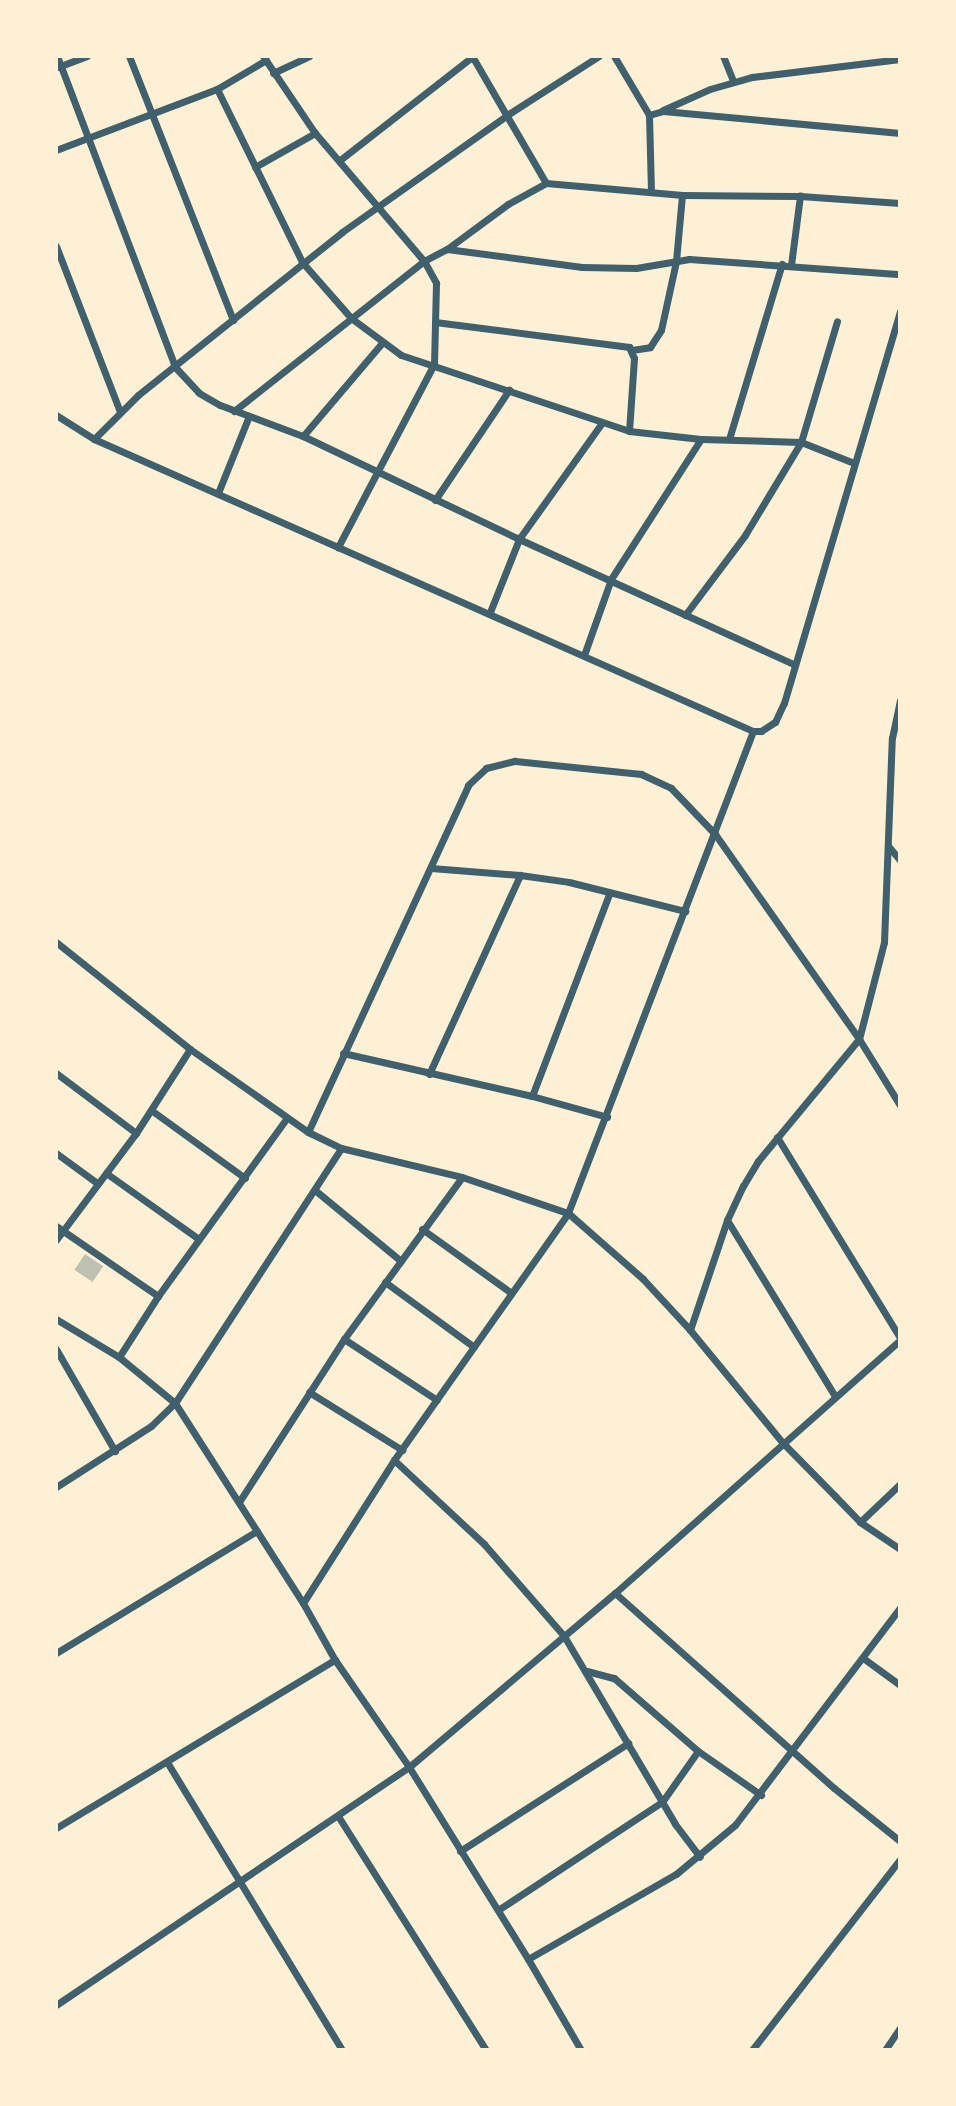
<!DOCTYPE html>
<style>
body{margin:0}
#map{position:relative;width:956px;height:2106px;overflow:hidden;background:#fdf0d5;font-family:Raleway,sans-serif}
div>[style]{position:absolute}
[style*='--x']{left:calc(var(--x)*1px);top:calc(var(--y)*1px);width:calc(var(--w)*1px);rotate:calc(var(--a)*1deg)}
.building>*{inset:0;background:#bec0b2;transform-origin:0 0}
.minor>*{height:7px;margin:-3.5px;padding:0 3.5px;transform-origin:3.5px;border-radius:3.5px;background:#3f606c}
span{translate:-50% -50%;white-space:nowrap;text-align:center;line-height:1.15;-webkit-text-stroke:6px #fdf0d5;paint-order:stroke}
.frame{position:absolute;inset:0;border:58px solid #fdf0d5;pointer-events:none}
</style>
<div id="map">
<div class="building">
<i style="left:85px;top:1254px;width:22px;height:19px;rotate:34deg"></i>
</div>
<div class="minor">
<i style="--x:57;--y:56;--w:333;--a:69.2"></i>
<i style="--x:175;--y:367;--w:35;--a:47"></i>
<i style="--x:199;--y:393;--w:24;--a:30"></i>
<i style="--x:220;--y:405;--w:89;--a:20.5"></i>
<i style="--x:303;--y:436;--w:239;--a:25.5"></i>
<i style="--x:519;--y:539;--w:303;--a:24.5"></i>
<i style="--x:129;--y:56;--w:284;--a:68.5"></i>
<i style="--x:263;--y:56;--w:93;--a:56"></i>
<i style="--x:315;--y:133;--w:168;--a:49.6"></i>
<i style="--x:424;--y:261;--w:25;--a:61"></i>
<i style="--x:436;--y:283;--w:81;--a:91.4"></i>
<i style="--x:434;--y:364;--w:207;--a:117.7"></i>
<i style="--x:472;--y:56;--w:147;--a:59.8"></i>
<i style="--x:614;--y:56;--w:69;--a:59.3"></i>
<i style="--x:649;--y:115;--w:15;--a:-16"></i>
<i style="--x:663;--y:111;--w:238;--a:5.3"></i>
<i style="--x:723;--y:56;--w:27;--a:68"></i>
<i style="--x:58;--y:67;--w:31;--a:-21"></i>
<i style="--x:273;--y:73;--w:40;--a:-25"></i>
<i style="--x:217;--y:89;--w:193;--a:63.8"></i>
<i style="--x:302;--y:262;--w:74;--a:48.8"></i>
<i style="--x:351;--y:318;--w:62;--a:36.5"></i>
<i style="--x:401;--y:355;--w:240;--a:18.4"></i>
<i style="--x:629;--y:431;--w:72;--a:6.3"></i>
<i style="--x:701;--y:439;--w:100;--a:1.7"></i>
<i style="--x:801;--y:442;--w:57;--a:21.6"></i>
<i style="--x:663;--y:110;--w:51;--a:-24.1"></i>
<i style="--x:710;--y:89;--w:44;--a:-15.9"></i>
<i style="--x:752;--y:77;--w:149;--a:-6.9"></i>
<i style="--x:649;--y:115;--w:76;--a:88.5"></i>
<i style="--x:56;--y:150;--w:172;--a:-20.8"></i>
<i style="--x:217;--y:89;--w:57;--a:-30.6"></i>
<i style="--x:340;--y:160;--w:169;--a:-38"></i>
<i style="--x:255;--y:167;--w:69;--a:-29.5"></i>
<i style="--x:56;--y:246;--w:178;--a:68.9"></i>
<i style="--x:447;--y:249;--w:136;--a:7.6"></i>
<i style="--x:582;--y:267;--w:54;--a:1.1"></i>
<i style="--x:636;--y:268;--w:54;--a:-9.6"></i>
<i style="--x:689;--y:259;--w:212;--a:4.1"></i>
<i style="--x:791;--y:265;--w:70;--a:-82.6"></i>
<i style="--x:435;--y:322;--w:196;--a:7.3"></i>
<i style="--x:629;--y:347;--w:12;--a:66"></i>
<i style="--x:634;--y:358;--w:73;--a:93.9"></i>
<i style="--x:632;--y:350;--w:18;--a:-9"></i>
<i style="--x:650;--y:347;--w:20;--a:-57"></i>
<i style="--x:661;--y:330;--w:71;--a:-77.7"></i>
<i style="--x:676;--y:261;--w:66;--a:-84.8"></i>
<i style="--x:234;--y:411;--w:242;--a:-38.3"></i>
<i style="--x:424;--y:261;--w:26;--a:-28"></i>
<i style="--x:447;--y:249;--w:76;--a:-36.4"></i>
<i style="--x:508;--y:204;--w:43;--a:-28.9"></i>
<i style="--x:546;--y:183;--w:137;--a:5"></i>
<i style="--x:682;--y:195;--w:118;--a:0.5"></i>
<i style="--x:800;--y:196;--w:100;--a:4"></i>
<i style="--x:56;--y:415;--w:45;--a:32.3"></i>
<i style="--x:94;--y:439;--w:721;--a:23.9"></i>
<i style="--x:753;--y:731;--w:8;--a:0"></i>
<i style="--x:761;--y:731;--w:17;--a:-33"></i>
<i style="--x:775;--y:722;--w:21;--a:-65"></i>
<i style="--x:784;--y:703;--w:409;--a:-73.5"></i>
<i style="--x:303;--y:436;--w:122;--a:-49.7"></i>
<i style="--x:94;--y:439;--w:62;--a:-45"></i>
<i style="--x:138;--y:395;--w:261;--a:-38.6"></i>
<i style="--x:342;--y:232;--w:202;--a:-35.3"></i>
<i style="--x:507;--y:115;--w:109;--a:-32.7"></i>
<i style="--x:729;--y:439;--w:183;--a:-73.2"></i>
<i style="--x:218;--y:493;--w:83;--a:-68.1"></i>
<i style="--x:435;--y:500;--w:133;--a:-56.1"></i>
<i style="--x:490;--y:612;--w:79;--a:-68.3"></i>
<i style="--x:519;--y:539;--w:141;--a:-54.5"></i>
<i style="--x:685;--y:615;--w:100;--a:-53.1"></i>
<i style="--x:745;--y:535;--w:109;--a:-58.9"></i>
<i style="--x:801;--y:442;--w:126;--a:-73.4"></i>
<i style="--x:584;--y:655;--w:81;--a:-70.4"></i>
<i style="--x:611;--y:579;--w:166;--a:-57.3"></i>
<i style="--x:889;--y:847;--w:17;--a:50"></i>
<i style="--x:431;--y:868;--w:89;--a:4.5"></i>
<i style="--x:520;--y:875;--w:49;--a:8.1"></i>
<i style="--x:569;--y:882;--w:120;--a:14"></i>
<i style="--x:56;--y:942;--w:171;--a:38.6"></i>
<i style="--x:190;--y:1049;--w:144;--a:35.1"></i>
<i style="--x:308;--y:1132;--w:37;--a:26"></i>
<i style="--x:341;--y:1148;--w:124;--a:13.5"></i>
<i style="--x:462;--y:1177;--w:112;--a:18.8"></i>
<i style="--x:568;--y:1213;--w:100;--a:41.3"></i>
<i style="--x:643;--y:1279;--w:69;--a:47.3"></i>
<i style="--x:690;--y:1330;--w:145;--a:50.6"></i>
<i style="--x:782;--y:1442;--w:76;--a:45.5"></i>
<i style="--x:835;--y:1496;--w:36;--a:46"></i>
<i style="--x:860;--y:1522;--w:48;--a:34"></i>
<i style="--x:343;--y:1053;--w:194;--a:12.8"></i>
<i style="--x:532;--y:1096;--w:78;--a:15.6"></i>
<i style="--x:56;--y:1073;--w:100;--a:36.9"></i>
<i style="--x:429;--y:1074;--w:219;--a:-65.4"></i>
<i style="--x:532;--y:1096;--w:218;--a:-69.1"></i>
<i style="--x:151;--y:1110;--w:116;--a:35.9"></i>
<i style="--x:308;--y:1132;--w:382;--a:-65.2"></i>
<i style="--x:468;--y:785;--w:25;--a:-43"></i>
<i style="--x:486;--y:768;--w:30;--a:-14"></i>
<i style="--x:515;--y:761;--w:127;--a:5.9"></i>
<i style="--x:641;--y:774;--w:33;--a:25"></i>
<i style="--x:671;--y:788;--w:64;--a:46.3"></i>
<i style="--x:715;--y:834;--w:251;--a:54.9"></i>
<i style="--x:859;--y:1039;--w:78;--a:58.2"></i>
<i style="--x:777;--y:1137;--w:236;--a:58.5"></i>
<i style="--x:56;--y:1153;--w:51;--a:36.2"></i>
<i style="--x:106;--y:1173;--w:114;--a:35.4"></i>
<i style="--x:316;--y:1191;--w:110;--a:39.5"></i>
<i style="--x:727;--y:1220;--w:206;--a:58.5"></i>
<i style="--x:56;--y:1226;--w:124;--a:34.5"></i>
<i style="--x:422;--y:1229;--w:108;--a:35.6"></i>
<i style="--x:56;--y:1240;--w:134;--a:-53.2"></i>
<i style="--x:136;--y:1133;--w:100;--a:-57.3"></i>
<i style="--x:385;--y:1282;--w:110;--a:36.1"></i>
<i style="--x:56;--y:1319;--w:74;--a:31.1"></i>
<i style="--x:119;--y:1357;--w:72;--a:39.4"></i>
<i style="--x:175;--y:1403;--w:237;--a:57.4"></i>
<i style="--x:303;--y:1603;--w:65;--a:60.7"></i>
<i style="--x:335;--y:1660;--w:130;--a:55.3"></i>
<i style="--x:409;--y:1767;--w:226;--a:58.2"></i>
<i style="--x:528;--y:1959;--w:105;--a:59.8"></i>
<i style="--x:690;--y:1330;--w:116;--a:-71.4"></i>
<i style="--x:727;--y:1220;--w:38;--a:-65"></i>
<i style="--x:743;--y:1186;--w:29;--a:-59"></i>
<i style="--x:758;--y:1161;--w:158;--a:-50.4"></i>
<i style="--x:859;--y:1039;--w:100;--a:-75.5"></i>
<i style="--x:884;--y:942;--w:204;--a:-87.8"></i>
<i style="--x:892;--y:738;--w:38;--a:-78"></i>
<i style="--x:344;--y:1339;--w:111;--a:33.3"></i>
<i style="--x:56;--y:1349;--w:118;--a:60"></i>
<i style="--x:119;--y:1357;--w:72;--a:-57.4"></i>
<i style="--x:158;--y:1296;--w:220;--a:-54.1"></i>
<i style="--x:309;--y:1392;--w:110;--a:31.9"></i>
<i style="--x:394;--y:1460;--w:123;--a:43"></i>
<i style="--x:484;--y:1544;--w:122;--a:49"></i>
<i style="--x:564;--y:1636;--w:218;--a:59.4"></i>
<i style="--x:675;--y:1824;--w:41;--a:52.9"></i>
<i style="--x:56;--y:1487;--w:113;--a:-32.7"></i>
<i style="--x:151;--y:1426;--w:33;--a:-44"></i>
<i style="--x:175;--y:1403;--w:304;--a:-56.9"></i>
<i style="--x:239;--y:1502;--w:194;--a:-57.2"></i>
<i style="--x:344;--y:1339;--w:200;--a:-53.9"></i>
<i style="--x:860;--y:1522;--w:55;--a:-43.5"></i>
<i style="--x:615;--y:1593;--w:293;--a:41.7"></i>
<i style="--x:834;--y:1788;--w:85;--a:38.8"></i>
<i style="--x:303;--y:1603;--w:169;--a:-57.5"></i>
<i style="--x:394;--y:1460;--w:302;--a:-54.8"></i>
<i style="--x:568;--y:1213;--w:516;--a:-69"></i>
<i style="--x:56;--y:1653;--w:235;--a:-31.3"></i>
<i style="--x:863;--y:1658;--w:46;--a:36.1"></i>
<i style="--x:587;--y:1671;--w:28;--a:15"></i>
<i style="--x:614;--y:1678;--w:111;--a:41"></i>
<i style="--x:698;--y:1751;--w:77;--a:34.9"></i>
<i style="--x:167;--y:1762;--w:337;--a:58.7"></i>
<i style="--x:338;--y:1816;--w:277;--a:57.7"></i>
<i style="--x:56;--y:1828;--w:326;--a:-31.1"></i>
<i style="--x:460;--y:1851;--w:200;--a:-32.7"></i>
<i style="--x:498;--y:1910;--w:196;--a:-33.4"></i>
<i style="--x:662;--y:1802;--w:62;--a:-54.8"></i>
<i style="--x:528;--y:1959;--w:171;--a:-29.9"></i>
<i style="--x:676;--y:1874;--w:77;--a:-39.7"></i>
<i style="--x:735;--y:1825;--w:273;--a:-52.8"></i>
<i style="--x:56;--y:2005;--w:426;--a:-34"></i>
<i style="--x:409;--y:1767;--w:270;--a:-40.2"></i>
<i style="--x:615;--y:1593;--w:381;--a:-41.6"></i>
<i style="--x:752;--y:2050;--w:242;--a:-52.2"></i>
<i style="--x:885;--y:2050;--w:27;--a:-56"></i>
</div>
<div class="frame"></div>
</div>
